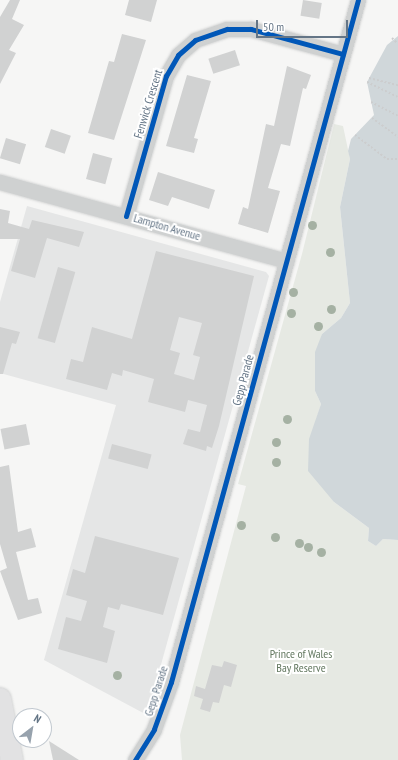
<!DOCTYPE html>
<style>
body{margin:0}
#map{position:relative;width:398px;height:760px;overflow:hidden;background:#f6f6f5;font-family:"PT Sans Narrow",sans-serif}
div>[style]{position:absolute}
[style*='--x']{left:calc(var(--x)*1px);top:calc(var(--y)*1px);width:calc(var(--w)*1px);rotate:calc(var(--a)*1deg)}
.built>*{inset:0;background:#e5e6e6}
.green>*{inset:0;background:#e6e9e3}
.water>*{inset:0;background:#d0d7da}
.building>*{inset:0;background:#d1d2d2;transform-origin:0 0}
.path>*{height:2px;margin-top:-1px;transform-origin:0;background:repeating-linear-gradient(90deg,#cccdce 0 2px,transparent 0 4px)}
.roads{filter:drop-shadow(0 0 1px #d3d4d4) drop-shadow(0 0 1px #d3d4d4)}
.minor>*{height:15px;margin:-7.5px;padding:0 7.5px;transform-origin:7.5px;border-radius:7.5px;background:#cfd1d1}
.highway>*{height:22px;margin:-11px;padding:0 11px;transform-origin:11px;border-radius:11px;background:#e2e2e3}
.cycleway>*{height:5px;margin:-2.5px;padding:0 2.5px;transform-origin:2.5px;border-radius:2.5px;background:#0057b8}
.trees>*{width:9px;height:9px;margin:-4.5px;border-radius:50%;background:#a5b1a3}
span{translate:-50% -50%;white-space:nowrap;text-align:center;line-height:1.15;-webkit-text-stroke:4px #fff;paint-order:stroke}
.street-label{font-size:12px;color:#647586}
.park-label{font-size:12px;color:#637860}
.north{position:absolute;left:12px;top:708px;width:40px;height:40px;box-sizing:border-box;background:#fff;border:1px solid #c1c8cf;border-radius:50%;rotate:31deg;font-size:11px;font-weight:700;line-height:16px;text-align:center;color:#647586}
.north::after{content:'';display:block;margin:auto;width:14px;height:18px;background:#97a2ad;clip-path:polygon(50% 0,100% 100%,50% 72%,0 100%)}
.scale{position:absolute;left:256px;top:20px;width:92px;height:18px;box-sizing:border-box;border:2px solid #647586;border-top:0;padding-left:5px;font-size:12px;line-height:14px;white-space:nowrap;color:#647586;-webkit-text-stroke:3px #fff;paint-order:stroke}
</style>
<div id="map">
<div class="built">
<i style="clip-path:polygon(27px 206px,266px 272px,269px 276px,147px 715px,44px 660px,116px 405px,0 373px,0 302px)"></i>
</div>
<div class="green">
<i style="clip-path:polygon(334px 124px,343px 126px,350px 159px,340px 207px,350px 303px,341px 318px,322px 334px,315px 391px,321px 404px,316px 420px,334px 502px,369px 528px,368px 541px,376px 546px,383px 539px,398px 540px,398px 760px,182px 760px,180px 735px,246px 486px,238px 484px,302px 254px)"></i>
</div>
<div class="water">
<i style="clip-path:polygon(398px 36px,398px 540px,383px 539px,376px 546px,368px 541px,369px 528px,334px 502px,308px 471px,309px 439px,321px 404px,315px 391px,315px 352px,322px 334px,341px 318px,350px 303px,340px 207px,350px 159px,348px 151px,351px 139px,374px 115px,367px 82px,387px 45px)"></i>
</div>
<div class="building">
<i style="clip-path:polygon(10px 0,20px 0,12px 19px,24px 25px,9px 50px,16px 53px,0 84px,0 17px)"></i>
<i style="clip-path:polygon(129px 0,157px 0,151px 22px,125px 15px)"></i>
<i style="left:303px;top:0;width:19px;height:16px;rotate:9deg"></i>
<i style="clip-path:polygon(122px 34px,146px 40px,114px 140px,88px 133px,109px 61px,114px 62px)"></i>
<i style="left:235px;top:50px;width:16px;height:28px;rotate:72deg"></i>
<i style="clip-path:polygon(287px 66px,311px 75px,306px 89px,303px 88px,290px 146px,281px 144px,268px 188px,280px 191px,268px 233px,238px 224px,243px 207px,248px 209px,266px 124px,274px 126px)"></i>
<i style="clip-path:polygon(187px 75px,211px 81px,194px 138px,198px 139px,194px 153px,166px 146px)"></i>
<i style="left:51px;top:129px;width:21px;height:19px;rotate:19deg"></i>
<i style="left:6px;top:138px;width:21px;height:21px;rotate:17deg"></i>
<i style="left:93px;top:153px;width:20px;height:27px;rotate:15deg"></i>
<i style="clip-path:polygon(158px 172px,215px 190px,209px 209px,172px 197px,168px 206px,149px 200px)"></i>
<i style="clip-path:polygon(0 209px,10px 211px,8px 223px,29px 229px,32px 220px,84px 232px,79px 247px,47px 238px,35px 278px,11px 271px,20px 239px,0 239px)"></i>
<i style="clip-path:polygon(evenodd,156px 251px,254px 276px,219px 426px,212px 448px,207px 446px,206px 451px,183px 444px,188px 429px,200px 432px,207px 405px,188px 400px,185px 412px,148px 402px,154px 379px,123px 370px,122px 376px,112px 373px,107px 390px,66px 379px,71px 359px,83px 362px,92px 327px,132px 339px,156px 251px,179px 317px,202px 323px,193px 355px,200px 357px,194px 380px,174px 374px,180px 353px,170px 350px,179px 317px)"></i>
<i style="left:58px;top:267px;width:18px;height:74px;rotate:16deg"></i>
<i style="clip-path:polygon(0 327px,20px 332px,16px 344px,12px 343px,3px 374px,0 374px)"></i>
<i style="left:26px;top:424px;width:21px;height:26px;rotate:79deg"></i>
<i style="left:112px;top:444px;width:41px;height:15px;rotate:15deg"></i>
<i style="clip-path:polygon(9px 465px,18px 532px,31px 528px,36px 547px,16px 552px,28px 600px,38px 598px,42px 613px,18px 620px,0 571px,7px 568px,0 544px,0 467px)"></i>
<i style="clip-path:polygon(95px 536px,179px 558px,163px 615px,121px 604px,119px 610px,108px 607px,103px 627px,115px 631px,107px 663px,58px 649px,66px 617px,81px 621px,87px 601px,66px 595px,73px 569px,85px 573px)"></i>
<i style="clip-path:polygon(224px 661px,237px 665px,231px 687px,224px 685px,219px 703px,213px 702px,210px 712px,200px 709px,203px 699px,194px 696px,196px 686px,205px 689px,212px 665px,222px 667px)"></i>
<i style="clip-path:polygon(49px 741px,79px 760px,53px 760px)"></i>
</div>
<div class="path">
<i style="--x:392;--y:38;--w:8;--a:45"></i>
<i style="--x:369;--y:78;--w:30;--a:14"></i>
<i style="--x:367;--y:82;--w:34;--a:26"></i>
<i style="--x:371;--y:102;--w:30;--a:27"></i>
<i style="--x:372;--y:118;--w:32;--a:36"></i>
<i style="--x:355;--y:135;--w:40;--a:37"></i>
<i style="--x:387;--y:159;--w:11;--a:0"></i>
</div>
<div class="roads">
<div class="minor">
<i style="--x:0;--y:182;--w:297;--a:15.4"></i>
<i style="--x:126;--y:216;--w:146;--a:-74.1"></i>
<i style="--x:166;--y:76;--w:24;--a:-60"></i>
<i style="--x:178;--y:55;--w:23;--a:-41"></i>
<i style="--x:195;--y:40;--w:34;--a:-19"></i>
<i style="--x:227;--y:29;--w:24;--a:0"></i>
<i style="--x:251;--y:29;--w:95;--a:15.2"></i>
<i style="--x:135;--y:760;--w:36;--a:-58"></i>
<i style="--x:154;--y:729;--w:50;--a:-70.1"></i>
<i style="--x:171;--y:682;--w:707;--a:-74.67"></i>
</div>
<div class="highway">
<i style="--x:0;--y:699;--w:62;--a:78.9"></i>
</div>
</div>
<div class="cycleway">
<i style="--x:126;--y:216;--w:146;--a:-74.1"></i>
<i style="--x:166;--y:76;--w:24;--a:-60"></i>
<i style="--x:178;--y:55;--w:23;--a:-41"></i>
<i style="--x:195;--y:40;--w:34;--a:-19"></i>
<i style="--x:227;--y:29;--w:24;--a:0"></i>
<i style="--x:251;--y:29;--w:95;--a:15.2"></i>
<i style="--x:135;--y:760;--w:36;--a:-58"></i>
<i style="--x:154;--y:729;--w:50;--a:-70.1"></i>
<i style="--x:171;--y:682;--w:707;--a:-74.67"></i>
</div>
<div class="trees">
<i style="left:312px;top:225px"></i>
<i style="left:330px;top:252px"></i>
<i style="left:293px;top:292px"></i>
<i style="left:331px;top:309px"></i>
<i style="left:291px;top:313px"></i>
<i style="left:318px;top:326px"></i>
<i style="left:287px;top:419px"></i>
<i style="left:276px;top:442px"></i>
<i style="left:276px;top:462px"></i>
<i style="left:241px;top:525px"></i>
<i style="left:275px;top:537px"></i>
<i style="left:299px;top:543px"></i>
<i style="left:308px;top:547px"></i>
<i style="left:321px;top:552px"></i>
<i style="left:117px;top:675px"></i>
</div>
<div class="street-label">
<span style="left:148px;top:104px;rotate:-73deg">Fenwick Crescent</span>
<span style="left:167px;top:227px;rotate:16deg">Lampton Avenue</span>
<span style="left:243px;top:380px;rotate:-75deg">Gepp Parade</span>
<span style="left:156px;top:691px;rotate:-72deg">Gepp Parade</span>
</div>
<div class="park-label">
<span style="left:301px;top:661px">Prince of Wales<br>Bay Reserve</span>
</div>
<div class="north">N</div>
<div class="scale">50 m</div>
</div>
